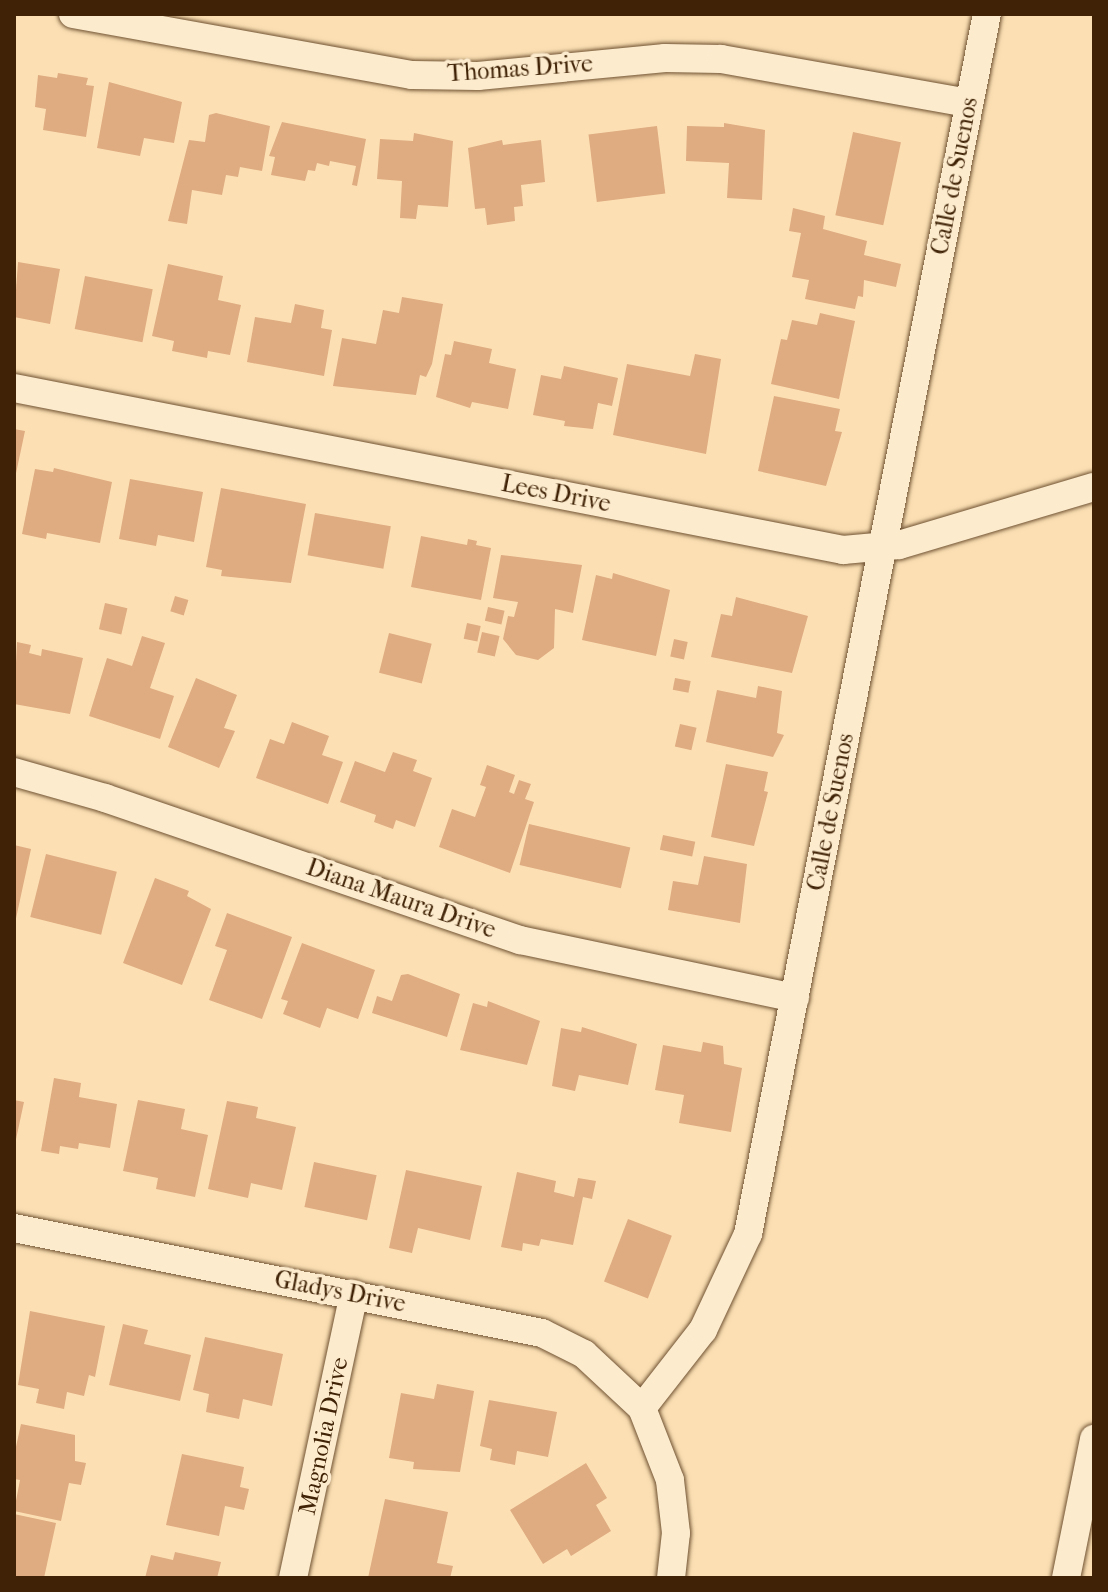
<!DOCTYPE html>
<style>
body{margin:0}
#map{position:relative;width:1108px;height:1592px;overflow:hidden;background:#fce0b4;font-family:"IM FELL French Canon",serif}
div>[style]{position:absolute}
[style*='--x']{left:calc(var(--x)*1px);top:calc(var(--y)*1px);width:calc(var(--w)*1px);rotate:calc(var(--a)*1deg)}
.building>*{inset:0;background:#dfab80;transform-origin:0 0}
.roads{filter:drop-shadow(0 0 2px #6f5232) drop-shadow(0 0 2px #6f5232)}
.minor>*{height:28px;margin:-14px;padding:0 14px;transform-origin:14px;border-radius:14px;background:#fdebce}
span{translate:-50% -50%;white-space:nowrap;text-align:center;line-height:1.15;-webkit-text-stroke:7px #fdebce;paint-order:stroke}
.street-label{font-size:24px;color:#402306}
.frame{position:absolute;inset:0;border:16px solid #402306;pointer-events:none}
</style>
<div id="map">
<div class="building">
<i style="clip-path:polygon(58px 73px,88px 78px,86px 85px,94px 86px,86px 137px,43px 130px,46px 109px,35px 107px,38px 75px,57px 78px)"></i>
<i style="clip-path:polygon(109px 82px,182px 102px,174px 143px,144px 138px,140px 156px,97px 148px)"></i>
<i style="clip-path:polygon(216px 113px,270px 126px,262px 171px,240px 167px,238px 177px,226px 175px,222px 195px,192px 190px,187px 224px,168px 221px,189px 140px,205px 142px,209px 115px)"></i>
<i style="clip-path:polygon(282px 122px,366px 139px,357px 186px,352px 185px,356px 166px,330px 161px,329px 166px,317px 163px,315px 171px,308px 170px,305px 181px,271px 175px,275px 157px,269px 156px)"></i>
<i style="clip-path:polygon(724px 123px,765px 130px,762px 200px,727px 198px,729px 163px,686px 161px,687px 126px,724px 127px)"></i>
<i style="left:657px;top:126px;width:68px;height:69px;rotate:83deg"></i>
<i style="left:853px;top:132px;width:49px;height:85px;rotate:12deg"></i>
<i style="clip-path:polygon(414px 133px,453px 141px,448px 207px,418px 205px,416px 219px,400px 218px,402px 181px,377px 179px,380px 139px,413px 141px)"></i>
<i style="clip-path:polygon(502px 140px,503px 145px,541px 140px,545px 182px,521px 185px,523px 206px,514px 207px,515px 221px,487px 225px,485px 208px,475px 209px,468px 148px)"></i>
<i style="clip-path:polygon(793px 208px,825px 216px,823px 229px,867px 241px,864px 255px,901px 264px,896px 287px,864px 280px,863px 297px,858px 296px,855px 309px,805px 299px,809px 280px,792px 277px,801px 233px,789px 231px)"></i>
<i style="clip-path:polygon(18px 262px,60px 269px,50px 324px,14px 317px)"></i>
<i style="clip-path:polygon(168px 264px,223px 276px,218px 300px,241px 305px,230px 355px,208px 351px,207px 358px,172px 351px,174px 341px,152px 336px)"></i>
<i style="left:85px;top:276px;width:69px;height:54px;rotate:11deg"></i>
<i style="clip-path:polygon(402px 297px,443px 304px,432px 364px,426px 377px,420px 375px,416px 395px,333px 386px,342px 338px,376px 344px,383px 310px,399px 313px)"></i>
<i style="clip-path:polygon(295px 304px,324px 310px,321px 328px,332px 330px,324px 376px,247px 362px,255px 317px,291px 323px)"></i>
<i style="clip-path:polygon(820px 313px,855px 321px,839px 399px,771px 384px,781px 339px,787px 340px,792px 320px,817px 325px)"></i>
<i style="clip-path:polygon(454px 341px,492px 349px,489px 363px,516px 369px,508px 409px,472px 402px,470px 408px,436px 397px,445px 354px,451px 355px)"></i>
<i style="clip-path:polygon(695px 354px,721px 359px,706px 454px,613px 435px,627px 364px,690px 376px)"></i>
<i style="clip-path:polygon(564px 366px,618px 378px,612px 406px,598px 403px,593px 429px,564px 426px,565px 421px,533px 415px,541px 375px,561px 379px)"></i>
<i style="clip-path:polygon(774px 396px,840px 409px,835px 431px,842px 432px,826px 486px,758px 471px)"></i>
<i style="clip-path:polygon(14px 429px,25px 431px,15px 478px,14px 478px)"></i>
<i style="clip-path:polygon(54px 468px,112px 482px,100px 543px,47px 533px,46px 539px,22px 534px,35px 469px,53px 472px)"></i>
<i style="clip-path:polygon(130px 479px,203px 492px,194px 542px,158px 535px,156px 546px,119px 539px)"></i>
<i style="clip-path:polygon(221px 488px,306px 504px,291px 583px,221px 576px,222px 570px,206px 567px)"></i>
<i style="left:315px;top:513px;width:77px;height:43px;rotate:10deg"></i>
<i style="clip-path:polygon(421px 536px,467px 545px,468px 539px,477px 541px,476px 545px,491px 548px,481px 600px,411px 587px)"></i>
<i style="clip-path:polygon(501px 555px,582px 565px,573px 613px,555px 609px,554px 648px,538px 660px,516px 655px,503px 639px,508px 616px,514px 617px,518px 602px,493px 598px)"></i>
<i style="clip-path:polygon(613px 573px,670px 590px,656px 656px,582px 640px,596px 575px,612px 579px)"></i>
<i style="left:175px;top:596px;width:14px;height:16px;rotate:17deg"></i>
<i style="clip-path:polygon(736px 597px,808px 616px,792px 673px,711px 657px,721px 614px,732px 616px)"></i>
<i style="left:105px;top:603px;width:23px;height:27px;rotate:13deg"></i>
<i style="left:488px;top:607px;width:17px;height:14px;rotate:13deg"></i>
<i style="left:467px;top:623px;width:14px;height:16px;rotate:12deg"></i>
<i style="left:482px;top:632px;width:18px;height:21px;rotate:13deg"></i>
<i style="left:389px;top:633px;width:44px;height:41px;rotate:14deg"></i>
<i style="clip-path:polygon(142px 636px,165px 643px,150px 688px,174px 696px,160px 739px,89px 716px,107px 658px,132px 666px)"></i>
<i style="left:674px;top:639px;width:14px;height:18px;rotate:12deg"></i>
<i style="clip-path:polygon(17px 642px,31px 645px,29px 653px,41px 656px,42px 649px,83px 658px,70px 714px,14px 704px)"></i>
<i style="clip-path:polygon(196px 678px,237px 695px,224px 728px,235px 731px,219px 768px,168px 747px)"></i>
<i style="left:675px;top:678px;width:16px;height:12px;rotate:11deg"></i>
<i style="clip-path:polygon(758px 686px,782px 691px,777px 733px,784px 735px,773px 757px,706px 742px,717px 690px,756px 698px)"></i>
<i style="clip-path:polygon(292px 722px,329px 736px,322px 755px,343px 762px,328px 804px,256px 778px,270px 739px,284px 744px)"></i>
<i style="left:680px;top:724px;width:17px;height:23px;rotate:13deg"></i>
<i style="clip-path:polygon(393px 752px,417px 760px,413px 771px,432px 778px,415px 827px,396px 820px,393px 829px,374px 822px,376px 815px,340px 802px,355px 761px,385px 772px)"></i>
<i style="clip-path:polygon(726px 764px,768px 772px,764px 791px,768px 792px,754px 846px,711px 837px)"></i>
<i style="clip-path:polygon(487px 765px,515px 775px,509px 792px,514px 794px,519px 780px,531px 784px,525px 799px,534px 802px,510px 873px,439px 847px,452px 809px,475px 817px,486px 787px,480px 785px)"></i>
<i style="left:529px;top:824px;width:104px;height:42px;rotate:13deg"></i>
<i style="left:663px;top:835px;width:33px;height:15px;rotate:12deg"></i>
<i style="clip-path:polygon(14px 845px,31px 849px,15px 923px,14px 923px)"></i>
<i style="left:46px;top:854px;width:73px;height:65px;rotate:14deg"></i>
<i style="clip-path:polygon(704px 856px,747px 864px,740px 923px,668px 910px,673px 881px,698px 885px)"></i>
<i style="clip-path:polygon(155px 878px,189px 891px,187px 896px,211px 909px,182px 985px,123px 963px)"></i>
<i style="clip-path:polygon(227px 913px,292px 937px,262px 1019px,209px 1000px,227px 950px,215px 946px)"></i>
<i style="clip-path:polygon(302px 943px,375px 970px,358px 1019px,327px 1008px,320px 1028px,283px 1014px,288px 1001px,281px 999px)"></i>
<i style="clip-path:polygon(408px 974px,460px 994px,447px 1037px,372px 1013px,377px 996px,392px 1001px,401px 975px)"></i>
<i style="clip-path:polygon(488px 1001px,540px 1021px,527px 1065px,460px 1050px,473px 1003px,487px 1007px)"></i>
<i style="clip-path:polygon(582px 1027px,637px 1044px,628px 1085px,579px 1075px,575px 1091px,552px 1086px,561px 1028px,581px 1032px)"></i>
<i style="clip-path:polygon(703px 1042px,723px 1046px,724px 1064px,742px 1068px,731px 1132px,679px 1123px,684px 1095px,655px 1090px,663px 1045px,701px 1052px)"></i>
<i style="clip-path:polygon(54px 1078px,81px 1083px,79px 1097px,117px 1104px,110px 1148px,79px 1143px,78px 1149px,60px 1146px,59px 1154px,41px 1151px)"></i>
<i style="clip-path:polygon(14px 1100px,24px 1102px,15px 1144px,14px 1143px)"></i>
<i style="clip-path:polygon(138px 1100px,185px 1109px,181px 1129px,208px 1135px,195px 1197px,156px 1189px,158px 1178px,123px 1171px)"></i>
<i style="clip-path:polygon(227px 1101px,258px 1107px,256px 1118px,296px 1127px,282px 1190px,251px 1183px,248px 1198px,208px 1189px)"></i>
<i style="left:314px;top:1162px;width:64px;height:46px;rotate:12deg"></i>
<i style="clip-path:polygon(406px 1170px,482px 1186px,470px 1240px,418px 1228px,412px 1253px,389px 1248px)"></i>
<i style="clip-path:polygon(517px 1172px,556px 1181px,554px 1192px,574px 1197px,578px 1178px,596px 1181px,592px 1199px,583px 1197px,573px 1245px,541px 1239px,539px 1246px,523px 1243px,522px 1251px,501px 1247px)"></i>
<i style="left:628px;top:1219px;width:47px;height:67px;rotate:21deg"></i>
<i style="clip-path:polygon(30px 1311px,105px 1326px,95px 1377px,89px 1375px,84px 1396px,67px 1392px,64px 1409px,36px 1403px,39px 1389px,18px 1385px)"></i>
<i style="clip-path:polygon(123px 1324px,148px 1330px,144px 1344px,191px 1355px,180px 1401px,109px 1385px)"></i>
<i style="clip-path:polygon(205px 1337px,283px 1354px,272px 1406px,243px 1399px,239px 1419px,206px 1412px,209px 1394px,193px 1390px)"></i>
<i style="clip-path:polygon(437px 1384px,474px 1391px,460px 1472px,413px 1469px,414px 1462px,389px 1458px,401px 1393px,434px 1399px)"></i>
<i style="clip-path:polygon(489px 1400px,557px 1412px,548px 1457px,517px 1451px,515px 1465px,490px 1460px,492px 1449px,480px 1446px)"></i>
<i style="clip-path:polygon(21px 1424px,75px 1435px,75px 1461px,86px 1463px,81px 1485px,69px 1483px,61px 1521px,14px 1511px,20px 1480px,14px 1479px,14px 1456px)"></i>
<i style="clip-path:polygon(182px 1454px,244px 1467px,240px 1487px,249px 1489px,244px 1510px,225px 1506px,219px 1536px,166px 1525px)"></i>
<i style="clip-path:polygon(586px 1463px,607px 1498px,596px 1505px,611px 1531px,571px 1556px,567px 1549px,543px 1564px,510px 1510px)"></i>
<i style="clip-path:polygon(385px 1499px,448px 1512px,437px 1563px,453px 1566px,450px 1578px,368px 1578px)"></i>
<i style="clip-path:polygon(14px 1514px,56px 1523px,44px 1578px,14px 1578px)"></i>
<i style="clip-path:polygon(175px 1552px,221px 1562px,217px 1578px,145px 1578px,151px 1555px,173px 1560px)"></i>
</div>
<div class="roads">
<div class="minor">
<i style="--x:73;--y:14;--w:344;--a:10.2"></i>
<i style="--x:412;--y:75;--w:66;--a:0.9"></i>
<i style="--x:478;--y:76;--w:188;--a:-5.5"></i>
<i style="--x:665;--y:58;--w:56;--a:1"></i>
<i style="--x:721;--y:59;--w:252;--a:10.1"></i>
<i style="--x:14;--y:388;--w:845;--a:11.06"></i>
<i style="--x:843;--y:550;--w:56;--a:-5.1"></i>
<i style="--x:899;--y:545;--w:203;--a:-16.6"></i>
<i style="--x:14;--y:772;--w:95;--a:15.9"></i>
<i style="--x:105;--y:798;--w:439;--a:18.9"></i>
<i style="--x:520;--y:940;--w:281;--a:11.9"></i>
<i style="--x:14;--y:1228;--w:538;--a:11.25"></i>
<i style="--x:542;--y:1333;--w:47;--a:26.6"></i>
<i style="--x:584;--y:1354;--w:79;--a:43"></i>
<i style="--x:293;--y:1578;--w:290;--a:-77.9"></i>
<i style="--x:671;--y:1578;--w:45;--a:-83.7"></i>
<i style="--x:676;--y:1533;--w:53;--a:-96.5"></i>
<i style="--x:670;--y:1480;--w:77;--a:-111.3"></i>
<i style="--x:642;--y:1408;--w:99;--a:-52"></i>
<i style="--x:703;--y:1330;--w:106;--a:-64.9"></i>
<i style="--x:748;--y:1234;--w:1243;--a:-78.92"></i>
<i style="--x:1066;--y:1578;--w:142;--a:-78.6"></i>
</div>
</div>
<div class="street-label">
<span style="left:520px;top:69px;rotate:-4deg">Thomas Drive</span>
<span style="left:955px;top:176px;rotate:-79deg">Calle de Suenos</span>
<span style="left:556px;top:494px;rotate:11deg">Lees Drive</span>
<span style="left:831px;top:812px;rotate:-79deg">Calle de Suenos</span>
<span style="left:401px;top:899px;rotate:19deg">Diana Maura Drive</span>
<span style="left:340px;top:1292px;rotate:11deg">Gladys Drive</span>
<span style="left:324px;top:1436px;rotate:-78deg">Magnolia Drive</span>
</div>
<div class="frame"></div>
</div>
